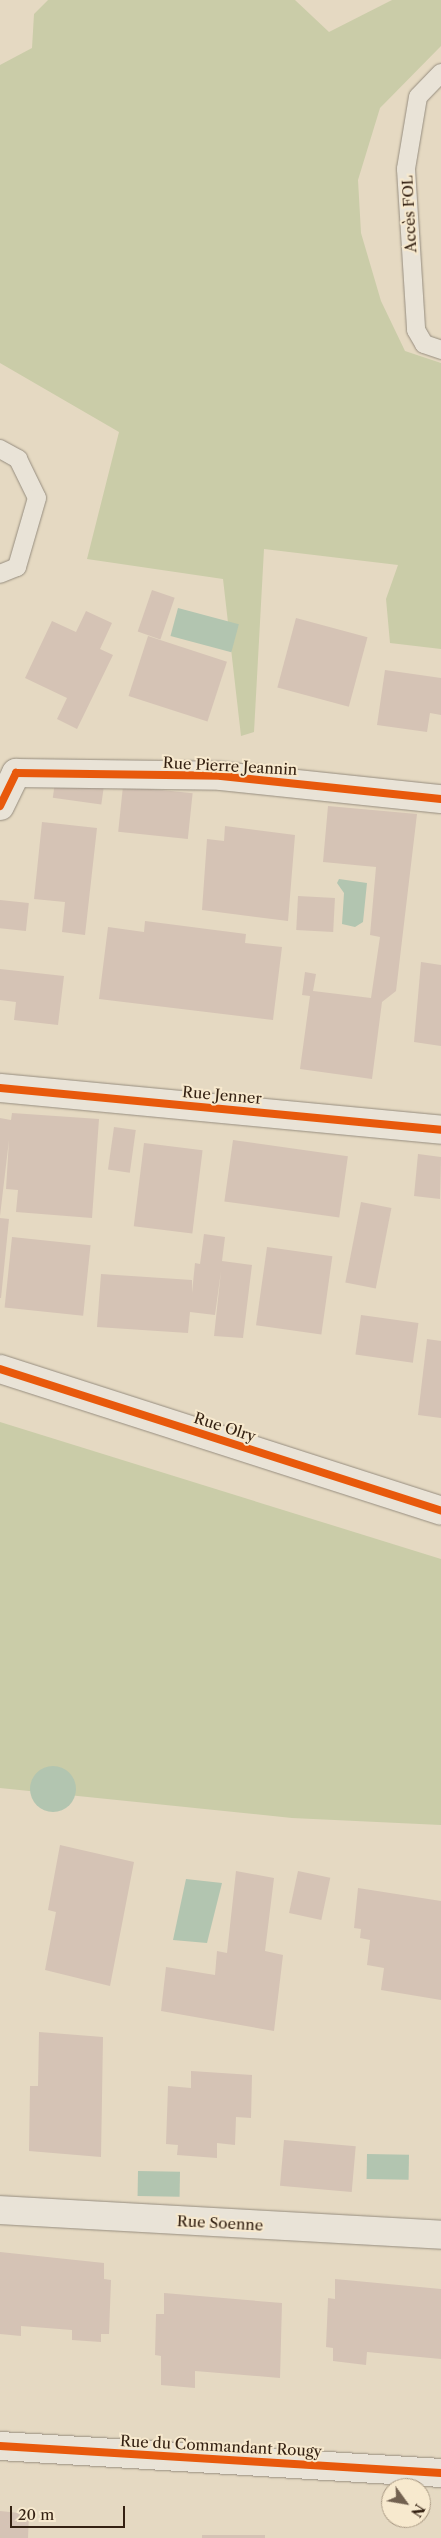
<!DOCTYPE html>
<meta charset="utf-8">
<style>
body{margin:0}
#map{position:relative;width:441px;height:2538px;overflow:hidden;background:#e5d9c2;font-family:"Libre Caslon Text",serif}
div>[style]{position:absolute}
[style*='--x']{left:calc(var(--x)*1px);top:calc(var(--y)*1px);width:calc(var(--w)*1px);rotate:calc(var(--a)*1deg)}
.green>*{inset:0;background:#cacca8}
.water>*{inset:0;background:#b2c5b0;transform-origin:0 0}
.round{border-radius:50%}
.building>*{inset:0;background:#d5c3b5;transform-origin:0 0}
.roads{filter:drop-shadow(0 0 1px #968d7f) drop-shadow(0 0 1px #968d7f)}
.lane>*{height:18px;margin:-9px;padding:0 9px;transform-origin:9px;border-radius:9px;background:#e9e3d7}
.street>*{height:28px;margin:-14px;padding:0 14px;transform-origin:14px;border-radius:14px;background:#e9e3d7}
.secondary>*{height:28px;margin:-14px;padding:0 14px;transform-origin:14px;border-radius:14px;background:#e9e3d7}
.cycleway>*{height:8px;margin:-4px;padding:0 4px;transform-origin:4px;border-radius:4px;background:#e8590c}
span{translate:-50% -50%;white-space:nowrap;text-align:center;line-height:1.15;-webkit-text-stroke:4px #f7e9ce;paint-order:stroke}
.street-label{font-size:15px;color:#342112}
.north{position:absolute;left:381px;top:2478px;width:50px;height:50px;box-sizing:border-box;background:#f7e9ce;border:1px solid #a99983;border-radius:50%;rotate:122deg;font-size:14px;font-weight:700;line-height:20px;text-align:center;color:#342112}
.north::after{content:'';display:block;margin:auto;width:18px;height:22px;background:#726150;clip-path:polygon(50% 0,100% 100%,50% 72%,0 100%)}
.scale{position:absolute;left:10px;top:2506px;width:115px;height:22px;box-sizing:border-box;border:2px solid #342112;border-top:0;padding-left:6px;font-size:15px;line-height:18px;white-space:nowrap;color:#342112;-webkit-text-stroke:4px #f7e9ce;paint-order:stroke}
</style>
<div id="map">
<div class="green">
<i style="clip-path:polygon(48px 0,295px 0,329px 32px,392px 0,441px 0,441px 46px,380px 108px,358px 180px,361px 233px,381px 301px,405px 351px,441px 363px,441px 649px,390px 643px,386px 599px,398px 565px,264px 549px,254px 732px,241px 736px,223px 579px,87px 559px,119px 432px,0 363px,0 65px,32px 48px,34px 14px)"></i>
<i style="clip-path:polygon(0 1422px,441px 1559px,441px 1825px,292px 1818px,0 1788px)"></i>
</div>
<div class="water">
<i style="left:178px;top:608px;width:63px;height:29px;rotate:15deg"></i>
<i style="clip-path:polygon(339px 879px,367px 883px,363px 922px,355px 927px,342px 924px,344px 893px,337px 883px)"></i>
<i class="round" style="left:30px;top:1766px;width:46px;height:46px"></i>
<i style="clip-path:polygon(186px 1879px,222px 1883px,207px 1943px,173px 1940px)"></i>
<i style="left:367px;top:2154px;width:42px;height:25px;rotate:1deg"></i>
<i style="left:138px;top:2171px;width:42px;height:25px;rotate:1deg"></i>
</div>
<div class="building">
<i style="left:152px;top:590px;width:24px;height:44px;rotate:19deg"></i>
<i style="clip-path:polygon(86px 611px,112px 623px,100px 649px,113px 655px,77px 729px,57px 719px,67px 698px,25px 678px,52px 621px,76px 632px)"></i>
<i style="left:296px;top:618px;width:74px;height:72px;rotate:15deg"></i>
<i style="left:148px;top:636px;width:83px;height:63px;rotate:18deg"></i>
<i style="clip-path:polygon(385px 670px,441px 678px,441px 715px,430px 713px,427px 732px,377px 725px)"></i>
<i style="left:56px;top:775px;width:49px;height:23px;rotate:8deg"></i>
<i style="left:123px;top:786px;width:70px;height:46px;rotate:6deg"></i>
<i style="clip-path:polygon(328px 806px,417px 814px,396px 991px,382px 1002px,372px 1079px,300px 1069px,310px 996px,302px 995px,305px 972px,316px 974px,313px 991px,371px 998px,380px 937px,370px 935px,376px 867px,323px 862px)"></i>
<i style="clip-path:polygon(42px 822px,97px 828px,85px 935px,62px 932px,65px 902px,34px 899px)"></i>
<i style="clip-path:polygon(225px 826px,295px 835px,288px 921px,202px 910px,207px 839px,224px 841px)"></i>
<i style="left:298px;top:896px;width:37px;height:34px;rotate:3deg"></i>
<i style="left:0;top:900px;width:29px;height:28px;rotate:6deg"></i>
<i style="clip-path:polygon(145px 921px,246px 934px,245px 943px,282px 947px,273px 1020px,99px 999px,108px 927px,144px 932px)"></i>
<i style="clip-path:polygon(421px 962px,441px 965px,441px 1046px,414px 1042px)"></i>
<i style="clip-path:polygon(0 969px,64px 976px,58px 1025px,14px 1020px,16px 1002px,0 1000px)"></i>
<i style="clip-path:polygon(12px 1113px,99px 1119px,92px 1218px,16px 1212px,18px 1190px,6px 1189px,9px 1140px,0 1216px,0 1118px,11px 1120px)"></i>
<i style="left:114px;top:1127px;width:22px;height:43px;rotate:8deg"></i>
<i style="left:233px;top:1140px;width:116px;height:62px;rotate:8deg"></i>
<i style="left:144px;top:1143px;width:59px;height:84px;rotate:7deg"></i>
<i style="clip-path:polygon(418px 1154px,441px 1157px,440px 1199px,414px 1196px)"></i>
<i style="left:361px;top:1202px;width:31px;height:82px;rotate:11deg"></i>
<i style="clip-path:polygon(0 1218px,9px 1219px,1px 1298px,0 1298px)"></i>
<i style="clip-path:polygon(204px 1234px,225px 1237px,222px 1261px,252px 1265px,243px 1338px,214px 1336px,221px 1271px,215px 1315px,190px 1312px,188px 1333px,97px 1327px,101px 1274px,192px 1280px,192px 1293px,195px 1263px,200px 1264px)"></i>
<i style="left:12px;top:1237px;width:79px;height:71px;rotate:6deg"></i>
<i style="left:267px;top:1247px;width:66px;height:79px;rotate:8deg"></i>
<i style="left:361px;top:1315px;width:58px;height:40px;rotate:8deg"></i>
<i style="clip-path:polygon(427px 1339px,441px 1341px,441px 1418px,418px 1415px)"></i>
<i style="clip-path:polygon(60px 1845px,134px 1862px,110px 1986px,45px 1970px,56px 1912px,48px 1910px)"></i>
<i style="clip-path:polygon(236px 1871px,274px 1878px,265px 1951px,283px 1955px,274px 2031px,161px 2011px,166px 1967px,215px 1975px,217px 1951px,227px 1953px)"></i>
<i style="left:298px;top:1871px;width:33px;height:43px;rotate:12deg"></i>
<i style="clip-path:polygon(358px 1888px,441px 1901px,441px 2000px,381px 1990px,384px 1968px,367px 1965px,370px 1940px,360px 1938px,361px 1929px,354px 1928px)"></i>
<i style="clip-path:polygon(39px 2032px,103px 2037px,101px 2157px,29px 2151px,30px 2086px,38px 2086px)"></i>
<i style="clip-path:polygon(191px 2071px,252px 2075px,251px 2118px,236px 2117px,235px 2145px,217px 2143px,217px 2158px,177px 2155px,178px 2145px,166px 2144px,168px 2086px,191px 2088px)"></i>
<i style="left:284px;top:2140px;width:72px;height:46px;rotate:5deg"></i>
<i style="clip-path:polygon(0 2252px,104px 2263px,104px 2279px,111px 2280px,109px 2334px,101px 2334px,101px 2342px,72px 2340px,72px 2330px,21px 2326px,21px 2336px,0 2334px)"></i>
<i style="clip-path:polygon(335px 2279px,441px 2289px,441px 2359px,367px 2352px,366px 2365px,333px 2361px,333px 2348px,326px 2347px,328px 2298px,335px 2299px)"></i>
<i style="clip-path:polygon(164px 2293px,282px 2303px,280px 2378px,195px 2371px,195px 2388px,161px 2385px,161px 2356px,155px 2355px,156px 2314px,164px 2314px)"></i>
<i style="clip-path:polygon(0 2511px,29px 2514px,28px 2538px,0 2538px)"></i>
<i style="left:202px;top:2535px;width:63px;height:3px"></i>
</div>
<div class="roads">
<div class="lane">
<i style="--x:441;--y:73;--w:33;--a:134"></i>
<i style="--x:418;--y:97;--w:73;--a:99.5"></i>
<i style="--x:406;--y:169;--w:161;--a:86.4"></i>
<i style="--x:416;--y:330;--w:16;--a:60"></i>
<i style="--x:424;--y:344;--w:18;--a:19"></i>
<i style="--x:0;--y:449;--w:21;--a:29"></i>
<i style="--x:18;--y:459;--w:43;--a:64"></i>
<i style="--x:37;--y:498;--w:72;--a:106.2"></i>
<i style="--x:17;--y:567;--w:18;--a:158"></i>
</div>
<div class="street">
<i style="--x:0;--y:806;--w:37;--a:-64"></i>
<i style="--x:16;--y:773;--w:205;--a:0.8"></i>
<i style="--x:221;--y:776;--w:221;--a:6"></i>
<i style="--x:0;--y:1088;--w:443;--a:5.4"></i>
<i style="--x:0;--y:2210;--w:442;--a:3.2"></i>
</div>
<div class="secondary">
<i style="--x:0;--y:1369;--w:463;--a:17.8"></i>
<i style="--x:0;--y:2446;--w:442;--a:3.5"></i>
</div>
</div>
<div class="cycleway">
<i style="--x:0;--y:806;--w:37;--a:-64"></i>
<i style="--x:16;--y:773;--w:205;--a:0.8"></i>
<i style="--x:221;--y:776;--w:221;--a:6"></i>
<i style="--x:0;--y:1088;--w:443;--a:5.4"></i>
<i style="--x:0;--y:1369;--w:463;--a:17.8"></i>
<i style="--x:0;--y:2446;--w:442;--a:3.5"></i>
</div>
<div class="street-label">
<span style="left:409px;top:214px;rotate:-93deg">Accès FOL</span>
<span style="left:230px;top:766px;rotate:3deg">Rue Pierre Jeannin</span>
<span style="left:222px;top:1095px;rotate:5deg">Rue Jenner</span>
<span style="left:225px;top:1427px;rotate:18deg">Rue Olry</span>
<span style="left:220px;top:2223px;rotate:3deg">Rue Soenne</span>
<span style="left:221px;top:2446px;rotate:3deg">Rue du Commandant Rougy</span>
</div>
<div class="north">N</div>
<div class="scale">20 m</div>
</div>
